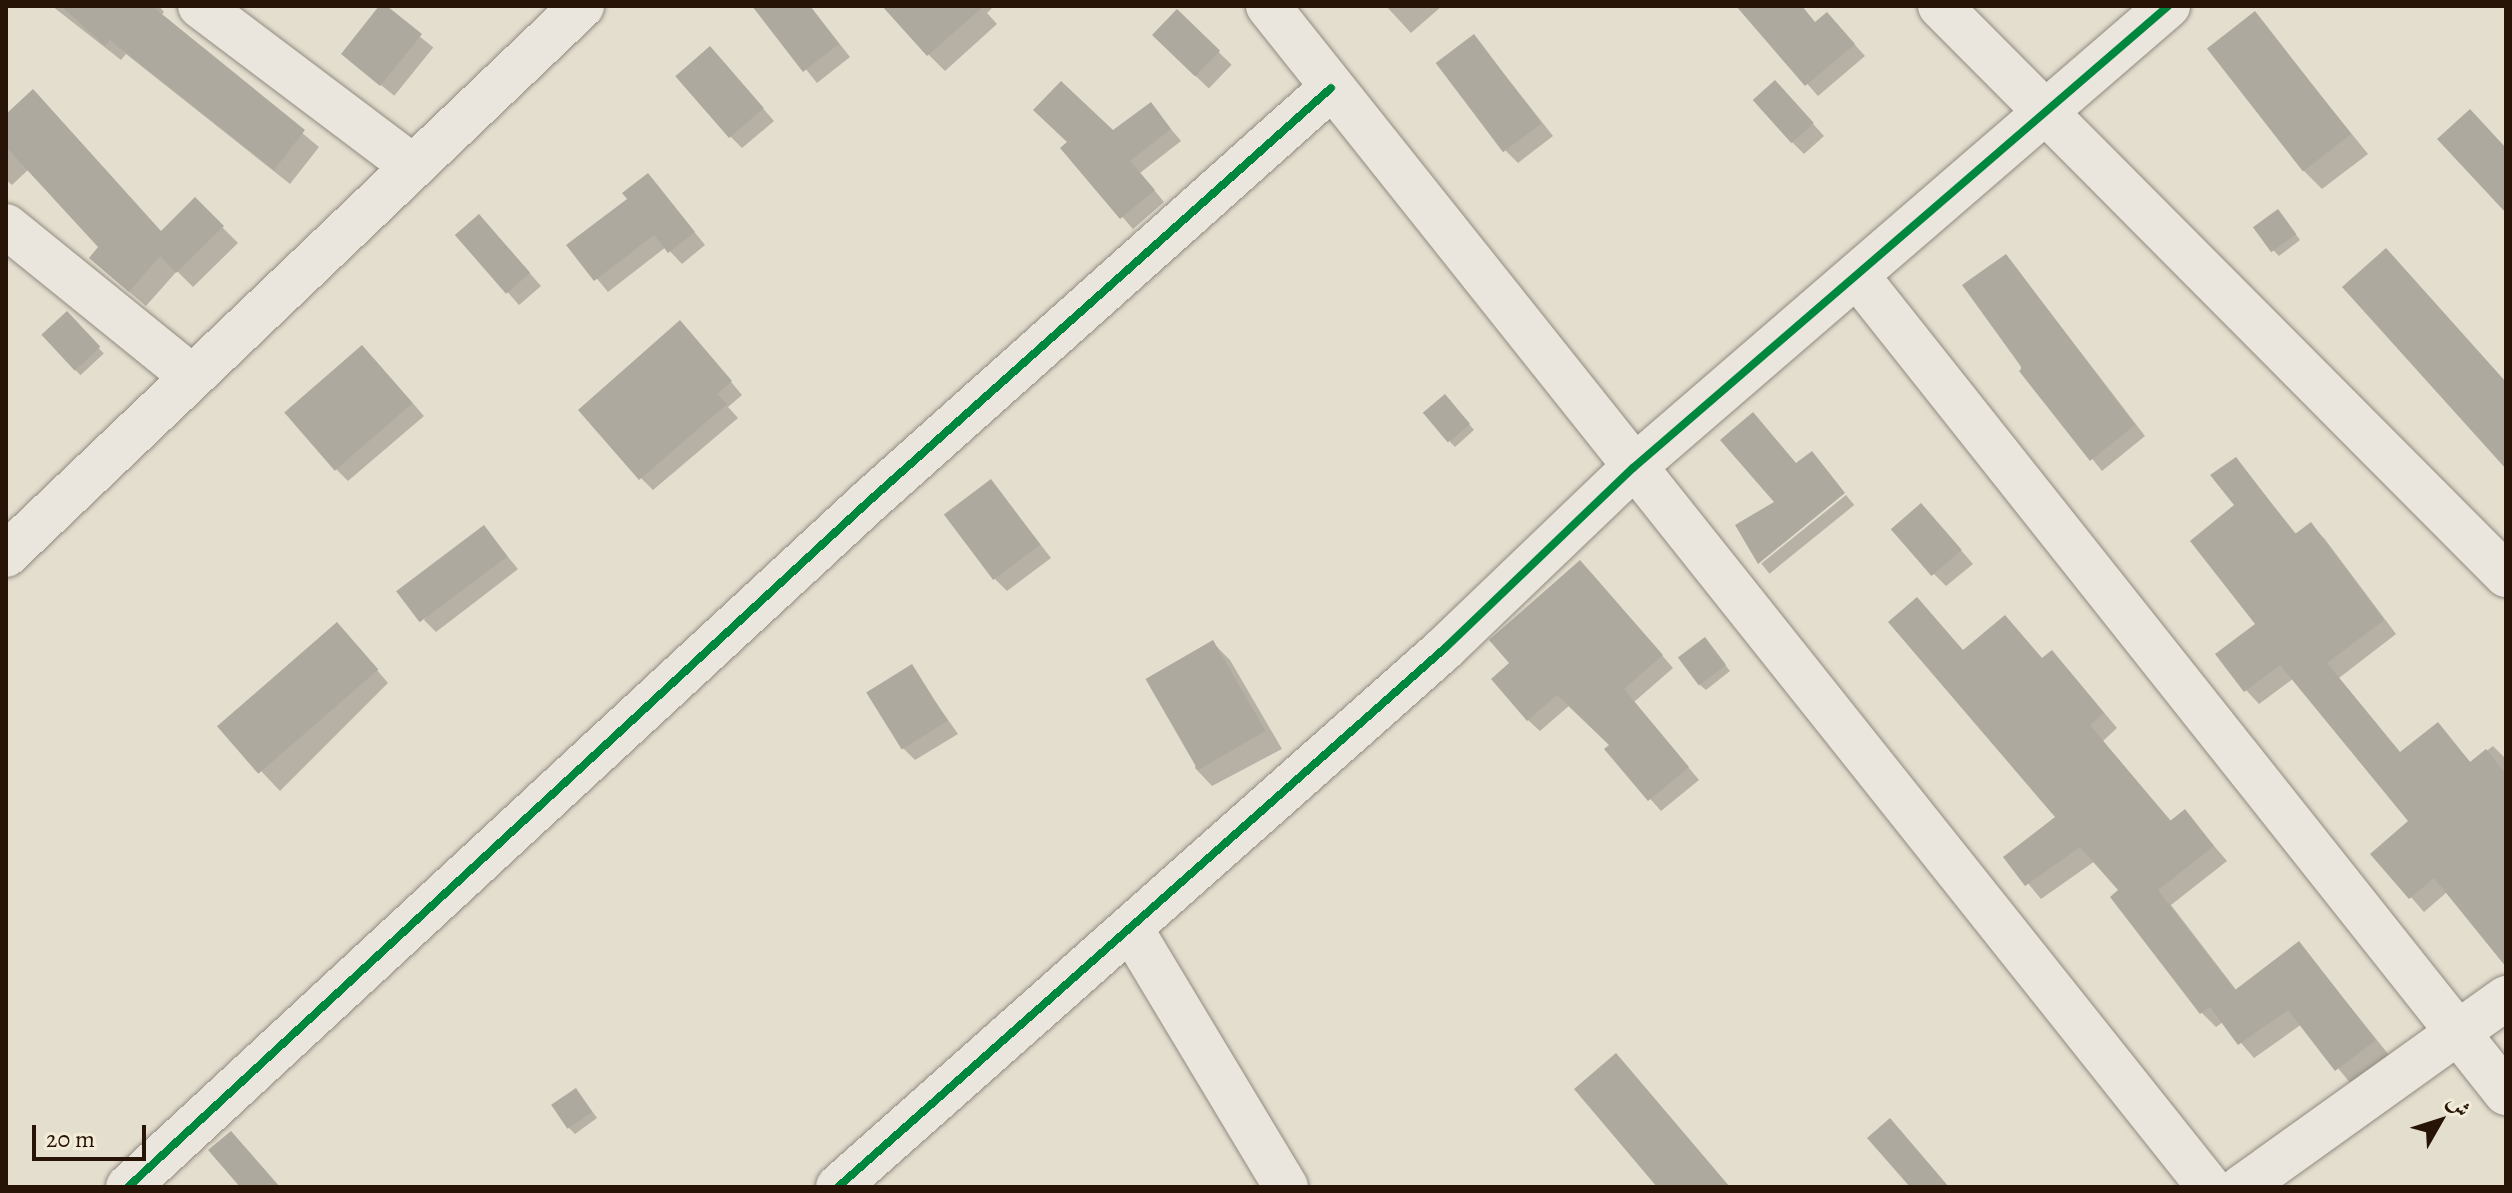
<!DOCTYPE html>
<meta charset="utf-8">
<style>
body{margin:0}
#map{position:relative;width:2512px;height:1193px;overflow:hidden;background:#e4dece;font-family:Alegreya,Amiri,serif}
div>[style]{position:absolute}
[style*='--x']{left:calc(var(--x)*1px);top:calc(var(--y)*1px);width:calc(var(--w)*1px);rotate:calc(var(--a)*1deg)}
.shadow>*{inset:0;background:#0003;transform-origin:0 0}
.building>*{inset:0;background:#aea99e;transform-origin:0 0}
.roads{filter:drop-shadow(0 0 2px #918b80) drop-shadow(0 0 2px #918b80)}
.street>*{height:44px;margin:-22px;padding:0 22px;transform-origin:22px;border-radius:22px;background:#eae6de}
.secondary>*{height:44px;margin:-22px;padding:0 22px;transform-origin:22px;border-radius:22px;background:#eae6de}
.cycleway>*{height:8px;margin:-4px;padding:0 4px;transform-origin:4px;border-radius:4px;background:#00873e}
span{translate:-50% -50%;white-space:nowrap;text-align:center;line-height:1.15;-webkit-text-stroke:7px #f3ecd9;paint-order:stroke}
.frame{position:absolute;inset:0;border:8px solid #271407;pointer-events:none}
.north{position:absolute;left:2400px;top:1081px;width:80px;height:80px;-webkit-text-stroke:6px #f3ecd9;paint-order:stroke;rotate:51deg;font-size:22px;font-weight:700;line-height:32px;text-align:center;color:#271407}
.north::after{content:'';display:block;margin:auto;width:28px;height:36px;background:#271407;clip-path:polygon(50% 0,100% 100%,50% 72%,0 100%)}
.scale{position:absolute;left:32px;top:1125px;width:114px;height:36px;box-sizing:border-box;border:4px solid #271407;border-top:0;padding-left:10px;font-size:24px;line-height:28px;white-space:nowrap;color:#271407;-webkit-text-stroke:6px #f3ecd9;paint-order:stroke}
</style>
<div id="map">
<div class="shadow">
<i style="clip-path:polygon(52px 6px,159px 6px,164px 12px,161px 16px,319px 147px,290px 184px,126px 54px,121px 60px)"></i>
<i style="left:382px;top:6px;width:66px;height:62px;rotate:39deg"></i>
<i style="clip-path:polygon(763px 6px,810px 6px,850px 57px,817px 83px,758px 10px)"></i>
<i style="clip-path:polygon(910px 6px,994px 6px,987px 13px,997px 24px,945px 71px,928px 54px)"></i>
<i style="clip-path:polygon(1386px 6px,1442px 6px,1411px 33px)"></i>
<i style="clip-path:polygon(1739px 6px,1801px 6px,1816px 24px,1838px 26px,1865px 56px,1818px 96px)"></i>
<i style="left:1177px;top:12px;width:76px;height:33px;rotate:44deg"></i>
<i style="clip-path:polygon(2255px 14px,2368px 154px,2322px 189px,2304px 171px)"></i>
<i style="clip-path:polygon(1474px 36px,1553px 136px,1518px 163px,1506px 151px)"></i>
<i style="clip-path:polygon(722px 61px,774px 121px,742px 148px,730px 136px)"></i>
<i style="clip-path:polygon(1787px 95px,1824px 136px,1804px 154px,1792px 142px)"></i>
<i style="clip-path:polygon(1150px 104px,1181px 141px,1140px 173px,1164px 202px,1133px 229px,1062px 148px,1113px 133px)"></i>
<i style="clip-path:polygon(6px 117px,162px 233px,195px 200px,238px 243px,193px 287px,177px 271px,146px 306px,108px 274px,101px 247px,29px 169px,12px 185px,6px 180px)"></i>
<i style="clip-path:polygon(648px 175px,705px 245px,682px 264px,666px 247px,608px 292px,569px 245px,630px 200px)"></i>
<i style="clip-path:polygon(2283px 217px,2300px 240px,2279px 256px,2273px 250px)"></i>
<i style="clip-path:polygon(491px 229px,541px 286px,519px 305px,458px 236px)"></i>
<i style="clip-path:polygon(2016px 268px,2145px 436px,2102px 471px,2021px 371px)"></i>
<i style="left:67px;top:314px;width:54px;height:32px;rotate:47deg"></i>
<i style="clip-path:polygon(692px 335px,742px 395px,728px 407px,738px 418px,653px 490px,641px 478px)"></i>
<i style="clip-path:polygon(374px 359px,424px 416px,348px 481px,336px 469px)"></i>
<i style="clip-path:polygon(1450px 402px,1474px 430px,1455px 447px,1450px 442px)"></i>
<i style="clip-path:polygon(2236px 459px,2297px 535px,2310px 525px,2324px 538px,2396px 634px,2339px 678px,2401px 754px,2438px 725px,2471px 763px,2493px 746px,2506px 759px,2506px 962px,2447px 892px,2424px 912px,2373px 854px,2410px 822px,2294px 678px,2259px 704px,2246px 690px,2258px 624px,2236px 506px)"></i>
<i style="clip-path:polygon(991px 481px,1051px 558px,1007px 591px,995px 579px)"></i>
<i style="left:1846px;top:495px;width:13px;height:109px;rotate:51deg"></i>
<i style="clip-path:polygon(1933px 518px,1973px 564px,1946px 586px,1934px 574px)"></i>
<i style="clip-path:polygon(484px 528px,518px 569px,436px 632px,424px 620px)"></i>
<i style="clip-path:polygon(1592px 574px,1673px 668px,1634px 702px,1699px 780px,1661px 811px,1607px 750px,1612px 745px,1570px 705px,1540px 731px,1528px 720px,1511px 663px)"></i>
<i style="clip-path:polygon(349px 637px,388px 683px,280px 791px,225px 733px)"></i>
<i style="clip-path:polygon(1212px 642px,1230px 660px,1282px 749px,1212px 786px,1195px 768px)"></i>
<i style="clip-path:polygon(1710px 646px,1730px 671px,1706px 690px,1700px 685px)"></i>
<i style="clip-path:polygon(1964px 652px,2066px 667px,2117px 728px,2103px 741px,2172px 822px,2185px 812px,2227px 861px,2171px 905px,2237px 991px,2299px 943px,2389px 1055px,2351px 1084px,2302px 1024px,2254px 1058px,2223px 1022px,2216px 1027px,2202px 1013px,2113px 897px,2121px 891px,2095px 861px,2041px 899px,2006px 857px,2058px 817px)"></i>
<i style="clip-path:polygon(911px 667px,958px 734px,915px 760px,903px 748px)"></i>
<i style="clip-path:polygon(581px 1096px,597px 1118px,575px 1134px,569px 1128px)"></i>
</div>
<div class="building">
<i style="clip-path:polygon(61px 6px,152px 6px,305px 130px,274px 170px,110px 40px,105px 46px)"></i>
<i style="clip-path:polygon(379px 6px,387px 6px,422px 34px,380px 86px,341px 54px)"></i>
<i style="clip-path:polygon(752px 6px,810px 6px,839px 44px,803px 72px)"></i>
<i style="clip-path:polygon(882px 6px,984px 6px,927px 56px)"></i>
<i style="clip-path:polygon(1736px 6px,1802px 6px,1815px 22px,1827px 12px,1855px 44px,1805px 86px)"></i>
<i style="left:1177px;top:9px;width:60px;height:36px;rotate:44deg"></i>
<i style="left:2255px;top:11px;width:156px;height:61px;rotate:52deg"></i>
<i style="left:1474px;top:34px;width:112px;height:48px;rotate:53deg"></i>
<i style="left:710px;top:46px;width:82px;height:46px;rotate:49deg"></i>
<i style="left:1775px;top:80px;width:58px;height:30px;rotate:48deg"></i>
<i style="clip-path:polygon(1061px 81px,1113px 130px,1151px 102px,1171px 129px,1130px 161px,1155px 190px,1120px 219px,1060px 148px,1067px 142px,1033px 110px)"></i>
<i style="clip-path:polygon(33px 89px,161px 231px,195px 197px,224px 226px,176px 273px,160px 256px,129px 292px,89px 258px,98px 247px,6px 147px,6px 114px)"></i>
<i style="clip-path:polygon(2470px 109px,2506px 148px,2506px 213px,2437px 139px)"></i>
<i style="clip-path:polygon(648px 173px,695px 232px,668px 253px,654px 235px,594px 281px,566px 245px,627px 199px,622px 193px)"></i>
<i style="left:2278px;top:209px;width:31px;height:31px;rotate:54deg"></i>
<i style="left:479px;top:214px;width:78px;height:32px;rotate:49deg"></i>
<i style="clip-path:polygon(2386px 248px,2506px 382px,2506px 469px,2342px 287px)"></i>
<i style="clip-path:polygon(2006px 254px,2135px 425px,2090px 461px,2019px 371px,2022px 368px,1962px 285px)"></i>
<i style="left:67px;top:311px;width:49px;height:35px;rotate:47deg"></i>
<i style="clip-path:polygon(680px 320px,732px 381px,717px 394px,727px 404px,639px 480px,578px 410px)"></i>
<i style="left:362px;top:345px;width:77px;height:103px;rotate:49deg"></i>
<i style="left:1445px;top:394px;width:39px;height:29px;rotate:50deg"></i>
<i style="clip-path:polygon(1753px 412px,1796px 463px,1812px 451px,1845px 493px,1758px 564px,1735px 525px,1774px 502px,1720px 440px)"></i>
<i style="clip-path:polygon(2236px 457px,2295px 534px,2311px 522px,2384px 620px,2327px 663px,2400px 752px,2438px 722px,2470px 762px,2486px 749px,2506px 774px,2506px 967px,2434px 878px,2409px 899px,2370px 854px,2408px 821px,2280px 665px,2244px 692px,2215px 654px,2255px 624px,2190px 541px,2234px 505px,2210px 475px)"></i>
<i style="left:991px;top:479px;width:82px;height:59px;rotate:53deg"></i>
<i style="left:1921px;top:503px;width:62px;height:40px;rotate:49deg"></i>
<i style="left:484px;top:525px;width:39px;height:110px;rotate:53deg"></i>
<i style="clip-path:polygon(1580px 560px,1663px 655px,1624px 689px,1689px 767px,1648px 801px,1604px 749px,1609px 745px,1557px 695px,1527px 721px,1491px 679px,1509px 663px,1489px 640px)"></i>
<i style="clip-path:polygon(1917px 597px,1963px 650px,2005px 615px,2042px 658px,2052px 650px,2104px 713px,2090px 725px,2170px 821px,2185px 809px,2214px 846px,2158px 890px,2235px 990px,2299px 941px,2376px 1040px,2335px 1071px,2288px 1010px,2238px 1045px,2210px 1007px,2200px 1014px,2110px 897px,2118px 890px,2080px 847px,2025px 886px,2003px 857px,2055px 817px,1888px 622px)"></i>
<i style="left:337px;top:622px;width:63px;height:159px;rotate:49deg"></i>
<i style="left:1705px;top:637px;width:35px;height:34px;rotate:53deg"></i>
<i style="left:1213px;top:640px;width:105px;height:78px;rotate:60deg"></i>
<i style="left:912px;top:664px;width:67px;height:54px;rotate:58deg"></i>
<i style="clip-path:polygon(1616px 1053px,1730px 1187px,1657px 1187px,1574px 1089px)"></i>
<i style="left:576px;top:1088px;width:29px;height:30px;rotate:56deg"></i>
<i style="clip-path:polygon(1890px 1118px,1949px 1187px,1910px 1187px,1867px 1138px)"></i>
<i style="clip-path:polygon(231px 1131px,280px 1187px,240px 1187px,208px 1150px)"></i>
</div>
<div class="roads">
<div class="street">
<i style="--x:200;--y:6;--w:266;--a:37"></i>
<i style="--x:1268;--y:6;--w:1510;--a:51.45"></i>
<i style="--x:6;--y:226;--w:237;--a:39"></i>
<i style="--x:1858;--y:277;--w:1042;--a:51.55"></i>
<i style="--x:1131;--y:929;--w:301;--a:59"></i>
<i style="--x:128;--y:1187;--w:1008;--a:-42.79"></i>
<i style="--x:868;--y:502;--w:621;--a:-41.8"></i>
<i style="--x:838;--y:1187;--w:812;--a:-41.6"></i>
<i style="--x:1445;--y:648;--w:260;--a:-43.8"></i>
<i style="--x:1633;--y:468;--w:707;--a:-40.81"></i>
<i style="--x:2242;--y:1187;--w:325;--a:-35.6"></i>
</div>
<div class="secondary">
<i style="--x:1940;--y:6;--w:803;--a:45.15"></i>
<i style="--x:6;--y:555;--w:796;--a:-43.63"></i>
</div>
</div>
<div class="cycleway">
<i style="--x:128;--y:1187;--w:1008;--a:-42.79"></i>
<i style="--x:868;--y:502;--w:621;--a:-41.8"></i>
<i style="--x:838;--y:1187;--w:812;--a:-41.6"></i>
<i style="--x:1445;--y:648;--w:260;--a:-43.8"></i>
<i style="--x:1633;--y:468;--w:707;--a:-40.81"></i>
</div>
<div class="frame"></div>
<div class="north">ش</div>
<div class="scale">20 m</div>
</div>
